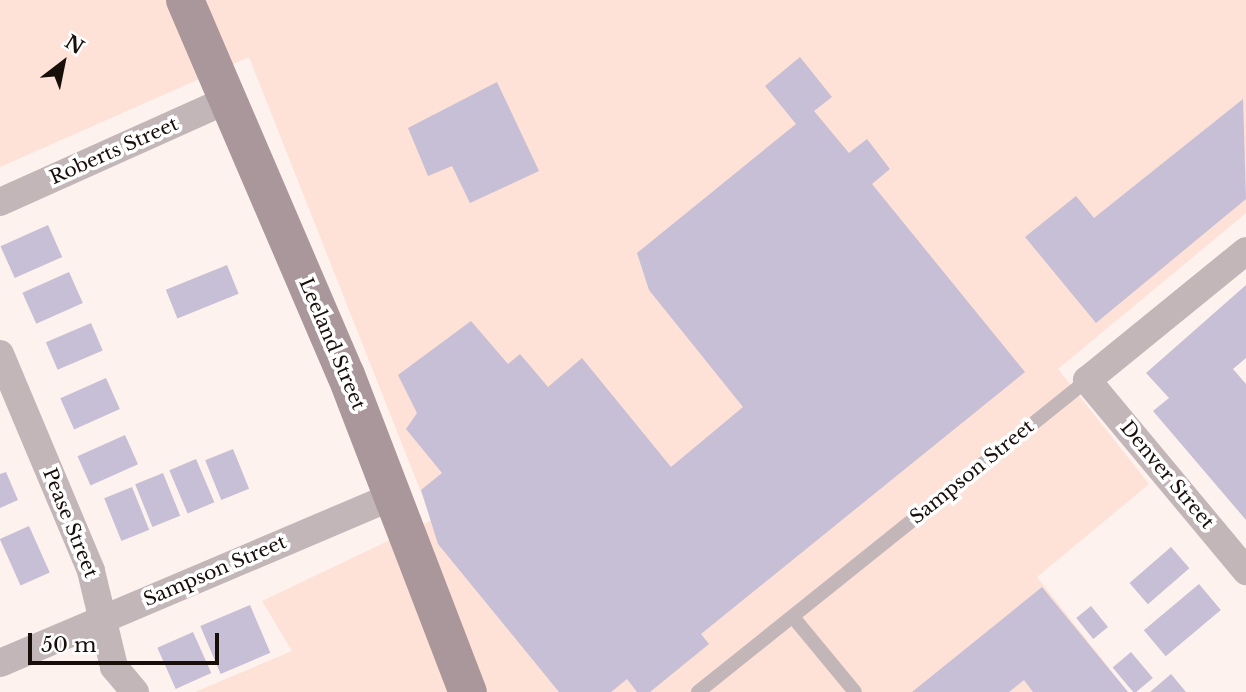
<!DOCTYPE html>
<style>
body{margin:0}
#map{position:relative;width:1246px;height:692px;overflow:hidden;background:#fef2ee;font-family:"Libre Baskerville",serif}
div>[style]{position:absolute}
[style*='--x']{left:calc(var(--x)*1px);top:calc(var(--y)*1px);width:calc(var(--w)*1px);rotate:calc(var(--a)*1deg)}
.built>*{inset:0;background:#fee1d7}
.building>*{inset:0;background:#c7bfd6;transform-origin:0 0}
.service>*{height:14px;margin:-7px;padding:0 7px;transform-origin:7px;border-radius:7px;background:#c3b6b9}
.minor>*{height:28px;margin:-14px;padding:0 14px;transform-origin:14px;border-radius:14px;background:#c3b6b9}
.secondary>*{height:38px;margin:-19px;padding:0 19px;transform-origin:19px;border-radius:19px;background:#aa979b}
span{translate:-50% -50%;white-space:nowrap;text-align:center;line-height:1.15;-webkit-text-stroke:7px #fff;paint-order:stroke}
.street-label{font-size:19px;color:#180f0b}
.north{position:absolute;left:28px;top:28px;width:70px;height:70px;-webkit-text-stroke:5px #fff;paint-order:stroke;rotate:32deg;font-size:19px;font-weight:700;line-height:28px;text-align:center;color:#180f0b}
.north::after{content:'';display:block;margin:auto;width:24px;height:32px;background:#180f0b;clip-path:polygon(50% 0,100% 100%,50% 72%,0 100%)}
.scale{position:absolute;left:28px;top:633px;width:191px;height:32px;box-sizing:border-box;border:4px solid #180f0b;border-top:0;padding-left:9px;font-size:21px;line-height:24px;white-space:nowrap;color:#180f0b;-webkit-text-stroke:5px #fff;paint-order:stroke}
</style>
<div id="map">
<div class="built">
<i style="clip-path:polygon(0 0,1246px 0,1246px 213px,1058px 369px,1149px 484px,1037px 577px,1128px 692px,195px 692px,292px 651px,262px 601px,432px 520px,249px 57px,0 167px)"></i>
</div>
<div class="building">
<i style="clip-path:polygon(800px 57px,832px 97px,814px 111px,849px 153px,867px 139px,890px 169px,872px 184px,1025px 372px,701px 634px,709px 644px,650px 692px,637px 692px,627px 679px,611px 692px,559px 692px,438px 544px,421px 490px,442px 473px,406px 429px,417px 413px,398px 375px,471px 321px,508px 364px,520px 354px,548px 387px,582px 358px,671px 467px,743px 407px,649px 290px,637px 253px,796px 124px,765px 86px)"></i>
<i style="clip-path:polygon(497px 82px,539px 171px,470px 203px,452px 166px,428px 176px,408px 128px)"></i>
<i style="clip-path:polygon(1243px 99px,1246px 199px,1096px 323px,1025px 237px,1076px 196px,1094px 218px)"></i>
<i style="left:48px;top:225px;width:35px;height:52px;rotate:66deg"></i>
<i style="left:227px;top:265px;width:31px;height:66px;rotate:68deg"></i>
<i style="left:69px;top:272px;width:34px;height:51px;rotate:66deg"></i>
<i style="clip-path:polygon(1246px 285px,1246px 358px,1233px 369px,1246px 384px,1246px 520px,1153px 411px,1169px 398px,1146px 373px)"></i>
<i style="left:91px;top:323px;width:30px;height:49px;rotate:67deg"></i>
<i style="left:106px;top:378px;width:34px;height:50px;rotate:66deg"></i>
<i style="left:125px;top:435px;width:32px;height:52px;rotate:66deg"></i>
<i style="left:233px;top:449px;width:43px;height:30px;rotate:68deg"></i>
<i style="left:196px;top:459px;width:47px;height:29px;rotate:67deg"></i>
<i style="clip-path:polygon(6px 472px,18px 500px,0 508px,0 474px)"></i>
<i style="left:163px;top:473px;width:46px;height:30px;rotate:68deg"></i>
<i style="left:132px;top:487px;width:46px;height:30px;rotate:68deg"></i>
<i style="left:29px;top:526px;width:51px;height:32px;rotate:66deg"></i>
<i style="left:1171px;top:547px;width:28px;height:55px;rotate:49deg"></i>
<i style="left:1199px;top:584px;width:34px;height:72px;rotate:50deg"></i>
<i style="clip-path:polygon(1042px 587px,1128px 692px,1033px 692px,1024px 680px,1009px 692px,912px 692px)"></i>
<i style="left:250px;top:605px;width:52px;height:54px;rotate:67deg"></i>
<i style="left:1091px;top:606px;width:27px;height:19px;rotate:51deg"></i>
<i style="left:193px;top:632px;width:45px;height:39px;rotate:66deg"></i>
<i style="left:1131px;top:652px;width:34px;height:24px;rotate:50deg"></i>
<i style="clip-path:polygon(1171px 674px,1186px 692px,1150px 692px)"></i>
</div>
<div class="service">
<i style="--x:793;--y:617;--w:97;--a:50.4"></i>
<i style="--x:698;--y:692;--w:499;--a:-38.7"></i>
</div>
<div class="minor">
<i style="--x:0;--y:202;--w:249;--a:-24.2"></i>
<i style="--x:1246;--y:251;--w:205;--a:140.9"></i>
<i style="--x:1087;--y:380;--w:249;--a:50.2"></i>
<i style="--x:0;--y:354;--w:235;--a:67.2"></i>
<i style="--x:91;--y:571;--w:99;--a:76.5"></i>
<i style="--x:114;--y:667;--w:33;--a:50"></i>
<i style="--x:0;--y:663;--w:427;--a:-23"></i>
</div>
<div class="secondary">
<i style="--x:185;--y:0;--w:408;--a:66.8"></i>
<i style="--x:346;--y:375;--w:340;--a:69"></i>
</div>
<div class="street-label">
<span style="left:114px;top:151px;rotate:-24deg">Roberts Street</span>
<span style="left:332px;top:344px;rotate:67deg">Leeland Street</span>
<span style="left:972px;top:472px;rotate:-39deg">Sampson Street</span>
<span style="left:1167px;top:475px;rotate:50deg">Denver Street</span>
<span style="left:70px;top:523px;rotate:68deg">Pease Street</span>
<span style="left:215px;top:571px;rotate:-23deg">Sampson Street</span>
</div>
<div class="north">N</div>
<div class="scale">50 m</div>
</div>
